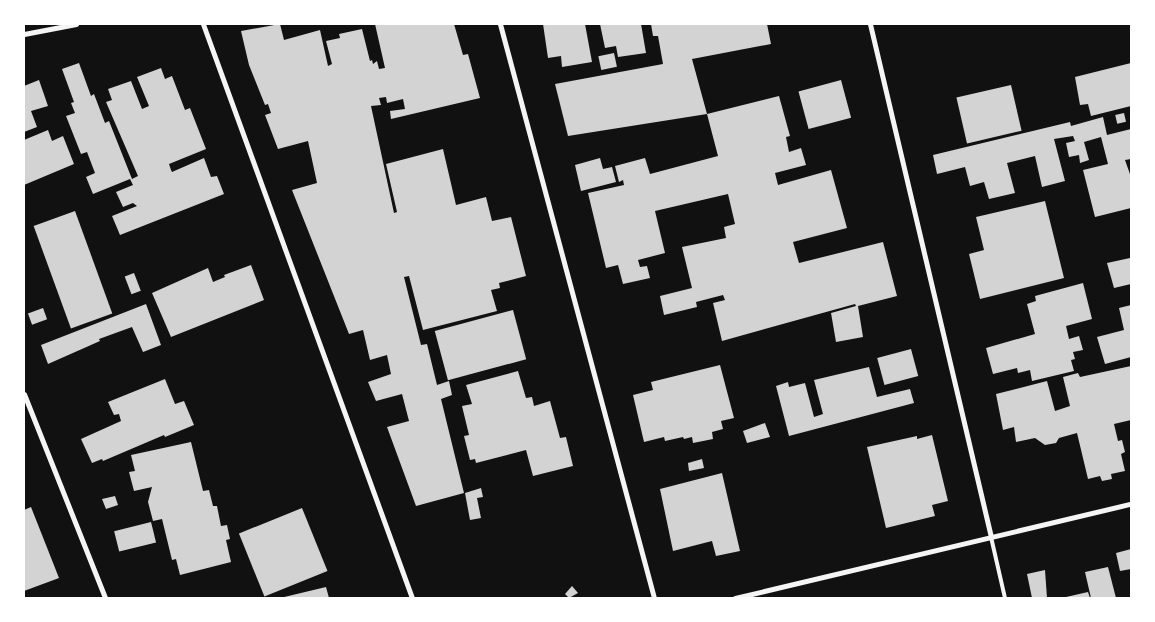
<!DOCTYPE html>
<style>
body{margin:0}
#map{position:relative;width:1155px;height:622px;overflow:hidden;background:#111;font-family:"Exo 2",sans-serif}
div>[style]{position:absolute}
[style*='--x']{left:calc(var(--x)*1px);top:calc(var(--y)*1px);width:calc(var(--w)*1px);rotate:calc(var(--a)*1deg)}
.building>*{inset:0;background:#d3d3d3;transform-origin:0 0}
.service>*{height:4px;margin:-2px;padding:0 2px;transform-origin:2px;border-radius:2px;background:#f5f5f5}
.minor>*{height:5px;margin:-2.5px;padding:0 2.5px;transform-origin:2.5px;border-radius:2.5px;background:#f5f5f5}
span{translate:-50% -50%;white-space:nowrap;text-align:center;line-height:1.15;-webkit-text-stroke:5px #fff;paint-order:stroke}
.frame{position:absolute;inset:0;border:25px solid #fff;pointer-events:none}
</style>
<div id="map">
<div class="building">
<i style="clip-path:polygon(280px 24px,284px 40px,320px 30px,328px 66px,332px 64px,326px 41px,340px 38px,339px 34px,362px 29px,370px 61px,372px 60px,373px 64px,377px 61px,379px 69px,385px 68px,375px 24px,454px 24px,463px 55px,468px 54px,480px 98px,391px 119px,390px 111px,405px 109px,403px 99px,387px 103px,386px 97px,379px 98px,381px 105px,371px 106px,394px 213px,397px 212px,386px 164px,443px 149px,456px 205px,486px 197px,492px 221px,511px 217px,526px 276px,499px 283px,500px 288px,491px 290px,497px 311px,423px 330px,409px 276px,404px 277px,421px 345px,427px 344px,437px 385px,449px 381px,452px 395px,441px 399px,464px 493px,416px 506px,387px 427px,409px 421px,402px 394px,376px 401px,368px 382px,391px 374px,387px 355px,370px 360px,363px 330px,349px 334px,292px 190px,317px 183px,308px 141px,278px 149px,265px 115px,271px 113px,268px 104px,265px 105px,249px 65px,241px 31px)"></i>
<i style="clip-path:polygon(543px 24px,585px 24px,592px 62px,562px 67px,561px 56px,548px 58px)"></i>
<i style="clip-path:polygon(600px 24px,641px 24px,646px 53px,618px 57px,616px 46px,605px 48px)"></i>
<i style="clip-path:polygon(651px 24px,767px 24px,771px 44px,692px 59px,707px 114px,568px 136px,555px 84px,663px 64px,658px 36px,653px 36px)"></i>
<i style="left:614px;top:53px;width:14px;height:16px;rotate:78deg"></i>
<i style="clip-path:polygon(79px 63px,91px 96px,94px 94px,105px 123px,109px 121px,132px 179px,138px 176px,106px 102px,112px 100px,108px 89px,131px 81px,142px 109px,149px 106px,137px 77px,161px 68px,165px 79px,172px 76px,185px 110px,190px 108px,206px 149px,169px 164px,171px 170px,172px 172px,204px 158px,211px 177px,217px 176px,224px 194px,120px 235px,112px 216px,137px 206px,133px 203px,123px 207px,116px 192px,133px 185px,130px 179px,93px 194px,86px 177px,95px 173px,87px 152px,81px 154px,66px 116px,75px 113px,71px 103px,74px 102px,62px 69px)"></i>
<i style="clip-path:polygon(1131px 63px,1131px 106px,1091px 116px,1088px 104px,1080px 105px,1075px 77px)"></i>
<i style="clip-path:polygon(39px 80px,48px 106px,31px 111px,37px 127px,24px 132px,24px 86px)"></i>
<i style="left:841px;top:80px;width:39px;height:44px;rotate:75deg"></i>
<i style="left:1011px;top:85px;width:47px;height:56px;rotate:77deg"></i>
<i style="clip-path:polygon(779px 96px,790px 136px,786px 137px,789px 152px,801px 148px,806px 165px,775px 173px,778px 185px,831px 170px,847px 228px,793px 242px,799px 263px,883px 242px,897px 296px,858px 306px,863px 337px,836px 342px,831px 313px,856px 306px,855px 304px,722px 341px,713px 303px,725px 300px,723px 295px,696px 302px,697px 307px,664px 315px,660px 296px,692px 288px,682px 247px,726px 238px,724px 227px,735px 224px,728px 194px,655px 211px,665px 253px,638px 260px,640px 267px,647px 266px,650px 278px,623px 284px,618px 265px,606px 268px,588px 193px,624px 185px,623px 180px,619px 182px,615px 166px,645px 158px,650px 174px,718px 156px,707px 114px)"></i>
<i style="left:1124px;top:113px;width:9px;height:9px;rotate:77deg"></i>
<i style="clip-path:polygon(1103px 117px,1107px 135px,1131px 129px,1131px 159px,1125px 160px,1131px 177px,1131px 208px,1095px 217px,1083px 170px,1108px 164px,1101px 137px,1084px 142px,1089px 160px,1080px 163px,1079px 155px,1069px 157px,1066px 143px,1075px 141px,1073px 136px,1054px 139px,1065px 181px,1042px 187px,1035px 156px,1007px 163px,1015px 193px,989px 199px,984px 182px,970px 186px,965px 167px,937px 174px,933px 155px,1070px 122px,1071px 126px)"></i>
<i style="clip-path:polygon(48px 130px,52px 141px,63px 136px,74px 164px,24px 185px,24px 140px)"></i>
<i style="clip-path:polygon(600px 158px,603px 169px,612px 167px,616px 182px,581px 191px,575px 165px)"></i>
<i style="clip-path:polygon(1045px 201px,1064px 278px,980px 299px,969px 254px,984px 250px,976px 217px)"></i>
<i style="left:75px;top:211px;width:109px;height:44px;rotate:70deg"></i>
<i style="clip-path:polygon(1130px 258px,1131px 284px,1114px 288px,1107px 263px)"></i>
<i style="clip-path:polygon(251px 265px,264px 300px,171px 337px,152px 293px,208px 268px,213px 282px,225px 277px,224px 275px)"></i>
<i style="left:134px;top:273px;width:19px;height:10px;rotate:69deg"></i>
<i style="clip-path:polygon(1083px 283px,1092px 319px,1066px 326px,1069px 339px,1079px 336px,1083px 350px,1073px 352px,1075px 359px,1071px 360px,1074px 371px,1032px 381px,1030px 370px,1018px 373px,1017px 368px,993px 374px,986px 348px,1035px 334px,1027px 304px,1036px 301px,1035px 296px)"></i>
<i style="clip-path:polygon(146px 304px,161px 345px,143px 352px,132px 327px,99px 339px,100px 341px,48px 364px,41px 345px)"></i>
<i style="clip-path:polygon(1131px 305px,1131px 357px,1105px 364px,1097px 337px,1124px 330px,1119px 308px)"></i>
<i style="left:43px;top:308px;width:12px;height:16px;rotate:70deg"></i>
<i style="left:513px;top:310px;width:51px;height:81px;rotate:75deg"></i>
<i style="left:911px;top:349px;width:28px;height:35px;rotate:75deg"></i>
<i style="clip-path:polygon(720px 365px,734px 418px,721px 421px,723px 429px,712px 432px,713px 439px,693px 443px,692px 437px,684px 439px,683px 437px,665px 441px,664px 437px,644px 442px,633px 395px,653px 390px,651px 382px)"></i>
<i style="clip-path:polygon(1131px 366px,1131px 420px,1114px 424px,1118px 441px,1122px 440px,1125px 452px,1121px 454px,1125px 471px,1111px 474px,1112px 479px,1102px 481px,1100px 476px,1088px 479px,1077px 433px,1059px 438px,1056px 443px,1045px 445px,1035px 438px,1016px 442px,1014px 427px,1003px 430px,996px 394px,1047px 381px,1055px 411px,1070px 406px,1063px 377px,1078px 373px,1080px 377px)"></i>
<i style="clip-path:polygon(869px 367px,877px 397px,910px 389px,914px 403px,789px 436px,776px 386px,788px 382px,789px 387px,805px 383px,814px 417px,823px 414px,814px 380px)"></i>
<i style="clip-path:polygon(518px 371px,526px 398px,532px 397px,534px 406px,550px 401px,560px 438px,566px 437px,573px 466px,533px 476px,526px 450px,476px 463px,475px 459px,470px 460px,464px 436px,469px 435px,462px 406px,472px 404px,466px 385px)"></i>
<i style="clip-path:polygon(165px 379px,175px 404px,184px 401px,194px 425px,165px 437px,164px 435px,103px 461px,102px 459px,92px 463px,81px 439px,121px 421px,119px 414px,114px 415px,108px 402px)"></i>
<i style="clip-path:polygon(765px 423px,770px 437px,747px 443px,743px 431px)"></i>
<i style="clip-path:polygon(932px 435px,948px 501px,932px 505px,935px 516px,886px 528px,867px 447px,917px 436px,917px 439px)"></i>
<i style="clip-path:polygon(191px 442px,203px 491px,209px 490px,213px 506px,217px 506px,221px 526px,227px 525px,230px 539px,226px 540px,231px 562px,180px 575px,176px 559px,172px 560px,162px 519px,153px 521px,148px 502px,152px 487px,134px 491px,129px 472px,135px 471px,131px 455px)"></i>
<i style="clip-path:polygon(702px 459px,704px 468px,689px 471px,688px 463px)"></i>
<i style="clip-path:polygon(722px 473px,740px 551px,716px 556px,712px 541px,673px 551px,660px 489px)"></i>
<i style="clip-path:polygon(481px 488px,483px 497px,477px 498px,481px 518px,470px 520px,465px 493px)"></i>
<i style="clip-path:polygon(115px 496px,118px 505px,106px 509px,102px 499px)"></i>
<i style="clip-path:polygon(31px 507px,59px 578px,24px 591px,24px 510px)"></i>
<i style="left:302px;top:508px;width:68px;height:68px;rotate:68deg"></i>
<i style="left:151px;top:522px;width:21px;height:38px;rotate:76deg"></i>
<i style="clip-path:polygon(1131px 549px,1131px 569px,1120px 571px,1116px 553px)"></i>
<i style="clip-path:polygon(1108px 567px,1116px 598px,1091px 598px,1085px 572px)"></i>
<i style="clip-path:polygon(1045px 570px,1047px 598px,1032px 598px,1027px 574px)"></i>
<i style="clip-path:polygon(572px 586px,578px 593px,569px 598px,565px 594px)"></i>
<i style="clip-path:polygon(326px 587px,329px 598px,280px 598px)"></i>
<i style="clip-path:polygon(1088px 592px,1090px 598px,1066px 598px,1066px 597px)"></i>
</div>
<div class="service">
<i style="--x:991;--y:537;--w:63;--a:77.1"></i>
</div>
<div class="minor">
<i style="--x:203;--y:24;--w:611;--a:69.99"></i>
<i style="--x:500;--y:24;--w:594;--a:74.98"></i>
<i style="--x:870;--y:24;--w:527;--a:76.73"></i>
<i style="--x:24;--y:34;--w:53;--a:-10.9"></i>
<i style="--x:24;--y:394;--w:219;--a:68.3"></i>
<i style="--x:735;--y:598;--w:407;--a:-13.4"></i>
</div>
<div class="frame"></div>
</div>
